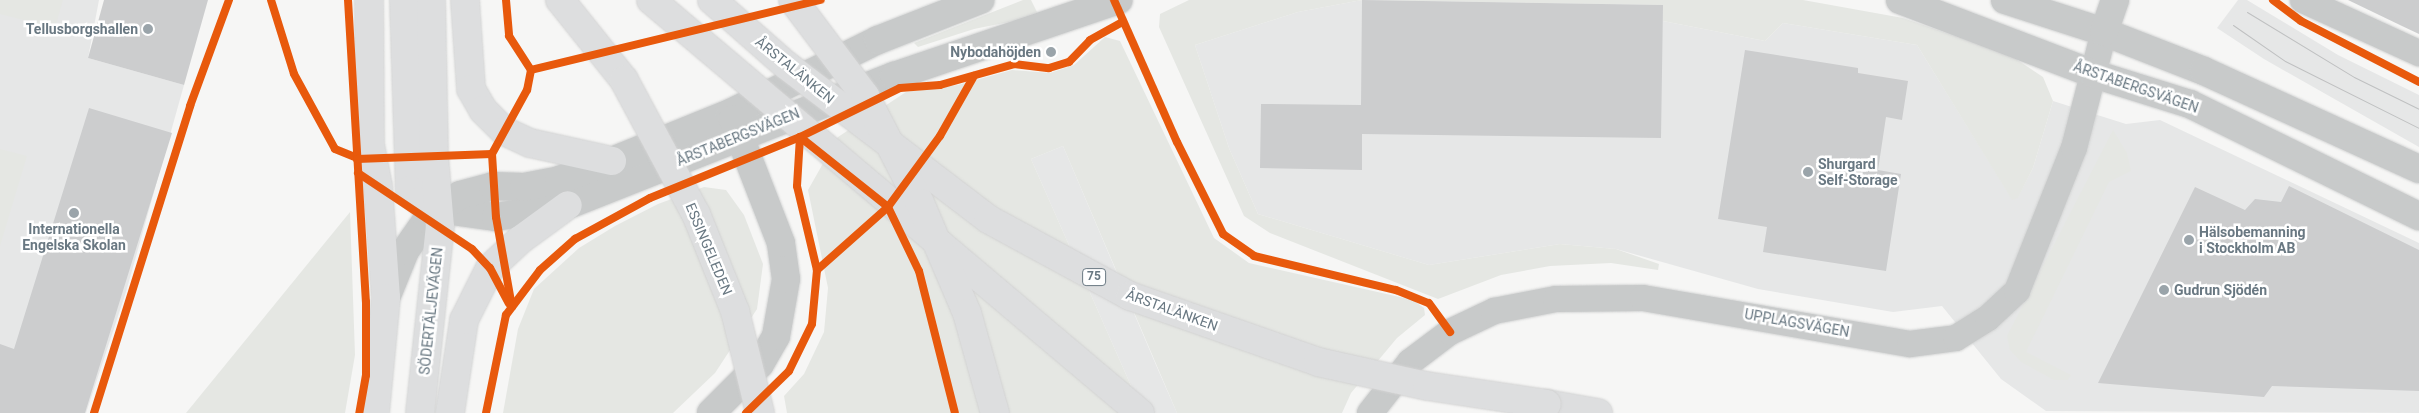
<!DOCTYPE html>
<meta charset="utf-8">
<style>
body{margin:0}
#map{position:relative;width:2419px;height:413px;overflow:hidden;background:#f6f6f5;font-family:Roboto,sans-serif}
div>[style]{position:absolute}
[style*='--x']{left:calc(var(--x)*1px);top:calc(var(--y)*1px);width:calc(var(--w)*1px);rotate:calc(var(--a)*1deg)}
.built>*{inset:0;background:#e6e7e7}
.green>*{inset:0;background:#e5e7e3}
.building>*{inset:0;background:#cccdce}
.roads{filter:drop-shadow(0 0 1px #d2d3d3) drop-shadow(0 0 1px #d2d3d3)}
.minor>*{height:26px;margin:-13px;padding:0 13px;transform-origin:13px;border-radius:13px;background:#c8caca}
.tertiary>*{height:28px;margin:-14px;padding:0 14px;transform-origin:14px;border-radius:14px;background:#c8caca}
.secondary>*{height:28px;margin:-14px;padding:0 14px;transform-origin:14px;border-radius:14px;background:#dddedf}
.motorway>*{height:28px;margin:-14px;padding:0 14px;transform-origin:14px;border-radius:14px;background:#dddedf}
.tram>*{height:1px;margin:-0.5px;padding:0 0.5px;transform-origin:0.5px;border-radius:0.5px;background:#bfc0c1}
.bridges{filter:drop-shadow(0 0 1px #d2d2d2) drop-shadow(0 0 1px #d2d2d2)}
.motorway-bridge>*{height:28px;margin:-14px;padding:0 14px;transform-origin:14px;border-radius:14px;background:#dddedf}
.cycleway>*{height:8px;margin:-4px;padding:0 4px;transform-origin:4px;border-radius:4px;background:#e8590c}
.dots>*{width:14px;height:14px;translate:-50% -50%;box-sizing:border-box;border:2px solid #fff;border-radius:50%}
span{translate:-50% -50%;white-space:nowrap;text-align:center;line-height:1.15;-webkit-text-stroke:5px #fff;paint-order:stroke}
.shield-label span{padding:1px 4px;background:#fff;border:1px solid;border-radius:4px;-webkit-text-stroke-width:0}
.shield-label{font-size:12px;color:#697882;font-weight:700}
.poi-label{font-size:14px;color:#697882;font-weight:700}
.right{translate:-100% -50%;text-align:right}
.left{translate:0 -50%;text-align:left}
.street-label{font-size:14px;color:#697882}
</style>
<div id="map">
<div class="built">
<i style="clip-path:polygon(0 0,99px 0,88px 58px,184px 85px,126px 292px,86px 413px,0 413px)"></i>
<i style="clip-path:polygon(1362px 0,1663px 5px,1663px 21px,1765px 41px,1783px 23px,1917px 45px,2012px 199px,2018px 197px,2033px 168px,2053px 101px,2126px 124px,2160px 120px,2419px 243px,2419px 413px,2046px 411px,2001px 379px,1942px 306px,1893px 312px,1758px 289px,1616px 249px,1560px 244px,1429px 265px,1258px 214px,1229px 148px,1195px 45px,1298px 12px)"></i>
<i style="clip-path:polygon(2238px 0,2247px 0,2338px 55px,2419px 95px,2419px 147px,2264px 59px,2217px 28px)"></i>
<i style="clip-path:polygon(1063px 146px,1156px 365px,1177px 413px,1143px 413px,1031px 159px)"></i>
</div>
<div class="green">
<i style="clip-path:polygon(0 0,63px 0,55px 28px,0 14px)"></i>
<i style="clip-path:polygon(1023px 0,1031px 0,1039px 16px,974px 29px,918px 47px,914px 43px)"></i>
<i style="clip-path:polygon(1189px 0,1803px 0,1903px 18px,2010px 55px,2043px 77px,2053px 101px,2033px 168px,2018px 198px,2012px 200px,1917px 45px,1783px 23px,1765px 41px,1663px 21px,1662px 5px,1362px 0,1298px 12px,1195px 45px,1229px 148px,1258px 214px,1429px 265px,1560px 244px,1616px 249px,1659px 264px,1658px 270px,1611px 263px,1550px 266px,1501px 275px,1438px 299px,1270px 233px,1244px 216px,1159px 27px,1160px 14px)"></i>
<i style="clip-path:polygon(1105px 37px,1120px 41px,1214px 238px,1249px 263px,1413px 300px,1424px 308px,1425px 315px,1397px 338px,1351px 393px,1342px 413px,1177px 413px,1063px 146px,1031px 159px,1143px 413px,787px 413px,784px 396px,804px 374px,824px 332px,828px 288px,808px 190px,838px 137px,906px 92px,958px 85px,1012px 70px,1050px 73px,1074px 65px)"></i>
<i style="clip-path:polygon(2113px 130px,2127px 153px,2131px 171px,2109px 182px,2026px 352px,2071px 375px,2068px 380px,2054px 380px,2021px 362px,2010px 350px,2007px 336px)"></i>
<i style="clip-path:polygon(0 149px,27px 156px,0 246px)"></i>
<i style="clip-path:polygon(704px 187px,726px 190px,744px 215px,763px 264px,757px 309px,715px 373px,673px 413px,503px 413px,518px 329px,534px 289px,579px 248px,615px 226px,658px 204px)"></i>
<i style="clip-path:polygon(350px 212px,355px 355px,345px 413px,186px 413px)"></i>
</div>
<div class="building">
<i style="clip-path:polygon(104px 0,208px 0,184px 85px,88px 58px)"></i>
<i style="clip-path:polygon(1362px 0,1663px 5px,1661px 138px,1362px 134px,1362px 170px,1260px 168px,1261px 104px,1361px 105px)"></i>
<i style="clip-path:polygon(2348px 0,2419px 0,2419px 34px,2402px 26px)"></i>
<i style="clip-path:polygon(1745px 50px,1858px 68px,1858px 73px,1908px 81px,1902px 120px,1886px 117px,1878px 170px,1901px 174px,1886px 271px,1763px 252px,1767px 227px,1718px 219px)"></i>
<i style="clip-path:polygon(89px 108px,172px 133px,85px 413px,0 413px,0 344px,14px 349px)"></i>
<i style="clip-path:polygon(2289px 186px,2419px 250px,2419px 391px,2272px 386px,2264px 397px,2098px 383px,2195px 187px,2245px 210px,2255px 199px,2281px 202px)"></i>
</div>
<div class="roads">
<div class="minor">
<i style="--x:2303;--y:0;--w:128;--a:24.6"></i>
<i style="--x:1370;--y:413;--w:65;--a:-51.9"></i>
<i style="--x:1410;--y:362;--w:50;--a:-36.9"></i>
<i style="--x:1450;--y:332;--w:49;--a:-25.5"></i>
<i style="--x:1494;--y:311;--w:63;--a:-11"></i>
<i style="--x:1556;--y:299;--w:87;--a:-0.7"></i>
<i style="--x:1643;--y:298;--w:271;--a:9.8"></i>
<i style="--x:1910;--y:344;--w:46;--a:-7.4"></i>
<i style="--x:1956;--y:338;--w:38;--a:-32"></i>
<i style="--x:1988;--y:318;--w:40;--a:-43"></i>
<i style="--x:2017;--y:291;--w:154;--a:-68.3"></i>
<i style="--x:2074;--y:148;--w:120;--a:-75.5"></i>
</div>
<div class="tertiary">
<i style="--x:1900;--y:0;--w:208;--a:20.9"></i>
<i style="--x:2094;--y:74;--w:101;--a:17.4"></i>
<i style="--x:2190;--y:104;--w:255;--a:26.1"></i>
<i style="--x:2005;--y:0;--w:104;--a:17.9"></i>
<i style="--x:2104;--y:32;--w:107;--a:21.3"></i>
<i style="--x:2204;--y:71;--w:236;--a:24.5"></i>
<i style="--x:2104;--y:32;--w:34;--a:-71"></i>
<i style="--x:437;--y:209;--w:60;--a:7.7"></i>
<i style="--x:496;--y:217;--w:73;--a:-9.5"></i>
<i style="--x:568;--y:205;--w:351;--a:-21.6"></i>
<i style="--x:894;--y:76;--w:237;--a:-18.7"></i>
<i style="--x:386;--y:298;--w:51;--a:-68"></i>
<i style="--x:405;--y:251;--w:39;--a:-55"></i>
<i style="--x:427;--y:219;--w:41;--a:-36"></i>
<i style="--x:460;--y:195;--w:34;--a:-15"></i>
<i style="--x:493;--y:186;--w:31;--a:2"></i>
<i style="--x:524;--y:187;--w:36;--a:-11"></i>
<i style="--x:559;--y:180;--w:56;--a:-19.7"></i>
<i style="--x:612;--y:161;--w:127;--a:-22.1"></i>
<i style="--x:730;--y:113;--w:165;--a:-26.3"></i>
<i style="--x:878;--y:40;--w:110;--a:-21.4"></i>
<i style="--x:711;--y:413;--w:69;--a:-45"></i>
<i style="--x:760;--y:364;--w:32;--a:-60"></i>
<i style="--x:776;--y:336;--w:58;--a:-80"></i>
<i style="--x:786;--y:279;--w:36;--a:-98"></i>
<i style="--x:781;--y:243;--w:133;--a:-111.2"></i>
</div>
<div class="secondary">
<i style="--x:369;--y:0;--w:145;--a:89.6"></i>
<i style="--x:370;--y:145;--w:42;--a:79"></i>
<i style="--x:378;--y:186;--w:112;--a:85.9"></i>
<i style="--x:386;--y:298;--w:116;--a:95.5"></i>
<i style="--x:404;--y:0;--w:190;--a:88.2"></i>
<i style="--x:410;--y:190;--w:15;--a:48"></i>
<i style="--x:420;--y:201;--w:19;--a:25"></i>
<i style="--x:465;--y:0;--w:89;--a:86.1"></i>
<i style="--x:471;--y:89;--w:24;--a:60"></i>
<i style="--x:483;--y:110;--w:30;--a:45"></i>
<i style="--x:504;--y:131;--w:29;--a:25"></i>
<i style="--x:530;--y:143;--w:84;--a:12.4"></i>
<i style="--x:420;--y:413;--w:187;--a:-83.9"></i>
<i style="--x:440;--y:227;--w:71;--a:-94.8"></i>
<i style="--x:434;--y:156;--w:156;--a:-91.1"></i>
<i style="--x:450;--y:413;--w:94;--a:-81.4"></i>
<i style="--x:464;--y:320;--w:58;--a:-63.4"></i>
<i style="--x:490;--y:268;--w:41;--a:-43"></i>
<i style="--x:520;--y:240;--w:59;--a:-36.1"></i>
</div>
<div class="motorway">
<i style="--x:1547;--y:404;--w:52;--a:10"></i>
</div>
</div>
<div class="tram">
<i style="--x:2247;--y:12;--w:125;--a:31.3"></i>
<i style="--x:2354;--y:77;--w:72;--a:26.2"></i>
<i style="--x:2233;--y:25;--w:63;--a:34.7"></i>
<i style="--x:2285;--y:61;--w:150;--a:26.6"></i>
</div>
<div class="bridges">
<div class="motorway-bridge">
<i style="--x:560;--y:0;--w:102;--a:51.3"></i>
<i style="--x:624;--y:80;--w:152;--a:61.8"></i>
<i style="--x:696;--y:214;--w:105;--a:68.1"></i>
<i style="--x:735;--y:311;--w:105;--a:76.2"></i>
<i style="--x:651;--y:0;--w:640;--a:40.18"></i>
<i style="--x:712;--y:0;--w:98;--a:41.3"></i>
<i style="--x:786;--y:65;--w:254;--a:37.3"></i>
<i style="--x:988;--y:219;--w:162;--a:28.5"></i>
<i style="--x:1130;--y:296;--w:199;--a:19.3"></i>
<i style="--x:1318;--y:362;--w:112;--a:12.4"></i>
<i style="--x:1427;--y:386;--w:121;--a:8.5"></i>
<i style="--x:793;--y:0;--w:120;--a:53.1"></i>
<i style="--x:865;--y:96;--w:120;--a:62.8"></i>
<i style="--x:920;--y:203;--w:120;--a:66.9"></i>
<i style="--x:967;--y:313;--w:104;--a:74.4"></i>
</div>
</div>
<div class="cycleway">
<i style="--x:271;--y:0;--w:77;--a:72.7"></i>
<i style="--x:294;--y:74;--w:85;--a:61.3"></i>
<i style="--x:335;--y:149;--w:24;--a:22"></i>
<i style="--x:348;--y:0;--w:303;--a:86.6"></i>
<i style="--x:366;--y:302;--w:73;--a:90"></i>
<i style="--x:366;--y:375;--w:39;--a:100"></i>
<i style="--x:506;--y:0;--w:36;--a:85"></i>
<i style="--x:509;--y:36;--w:40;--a:57.1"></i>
<i style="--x:531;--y:70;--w:20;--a:101"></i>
<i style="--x:527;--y:90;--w:73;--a:118.7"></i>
<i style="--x:492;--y:154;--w:63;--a:86.4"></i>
<i style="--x:496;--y:217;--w:91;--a:79.9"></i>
<i style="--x:1114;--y:0;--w:155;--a:66.1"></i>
<i style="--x:1177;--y:142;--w:103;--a:63.4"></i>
<i style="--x:1223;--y:234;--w:38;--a:35"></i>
<i style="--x:1254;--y:256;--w:146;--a:13.5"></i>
<i style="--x:1396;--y:290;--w:35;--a:22"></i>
<i style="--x:1429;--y:303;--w:36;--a:54"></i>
<i style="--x:2273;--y:0;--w:35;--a:37"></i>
<i style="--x:2301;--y:21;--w:133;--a:27.3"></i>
<i style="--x:531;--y:70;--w:298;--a:-13.6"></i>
<i style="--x:800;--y:137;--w:112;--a:38.5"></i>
<i style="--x:888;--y:207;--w:71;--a:64.2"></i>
<i style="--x:919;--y:271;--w:146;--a:75.8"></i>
<i style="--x:357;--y:159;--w:135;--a:-2.1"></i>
<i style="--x:358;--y:173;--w:137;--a:33.7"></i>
<i style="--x:472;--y:249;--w:26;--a:47"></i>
<i style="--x:490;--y:268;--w:40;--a:62"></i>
<i style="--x:817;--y:270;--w:95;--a:-41.6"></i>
<i style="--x:888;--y:207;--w:88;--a:-53.8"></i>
<i style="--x:940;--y:136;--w:69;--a:-60.5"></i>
<i style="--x:94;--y:413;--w:322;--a:-72.6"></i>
<i style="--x:190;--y:106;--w:113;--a:-69.8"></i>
<i style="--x:486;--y:413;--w:100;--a:-78.5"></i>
<i style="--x:506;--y:315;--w:56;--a:-52.9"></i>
<i style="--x:540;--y:270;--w:47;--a:-41.5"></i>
<i style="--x:575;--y:239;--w:85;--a:-28.7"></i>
<i style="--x:650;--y:198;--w:162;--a:-22.1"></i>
<i style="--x:800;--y:137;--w:111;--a:-26.1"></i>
<i style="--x:900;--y:88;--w:40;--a:-4.3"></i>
<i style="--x:940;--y:85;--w:77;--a:-15.8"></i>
<i style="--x:1014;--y:64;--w:35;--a:7"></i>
<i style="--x:1049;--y:68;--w:21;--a:-17"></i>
<i style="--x:1069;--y:62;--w:30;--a:-46"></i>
<i style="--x:1090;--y:40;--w:37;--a:-29"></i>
<i style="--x:746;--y:413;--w:60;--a:-44.3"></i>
<i style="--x:789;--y:371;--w:52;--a:-63.9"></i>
<i style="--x:812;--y:324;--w:54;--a:-84.7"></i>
<i style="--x:817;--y:270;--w:86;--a:-103.4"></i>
<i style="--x:797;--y:186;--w:49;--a:-86.5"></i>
</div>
<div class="dots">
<i style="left:148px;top:29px;background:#9aa4aa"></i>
<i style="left:1051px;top:52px;background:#9aa4aa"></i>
<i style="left:1808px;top:172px;background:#9aa4aa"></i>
<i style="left:74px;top:213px;background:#9aa4aa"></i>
<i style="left:2189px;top:240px;background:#9aa4aa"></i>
<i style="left:2164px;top:290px;background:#9aa4aa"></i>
</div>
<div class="shield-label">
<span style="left:1094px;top:277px">75</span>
</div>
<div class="poi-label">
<span class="right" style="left:138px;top:29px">Tellusborgshallen</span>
<span class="right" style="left:1041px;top:52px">Nybodahöjden</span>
<span class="left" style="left:1818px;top:172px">Shurgard<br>Self-Storage</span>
<span style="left:74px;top:237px">Internationella<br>Engelska Skolan</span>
<span class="left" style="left:2199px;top:240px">Hälsobemanning<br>i Stockholm AB</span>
<span class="left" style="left:2174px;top:290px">Gudrun Sjödén</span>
</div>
<div class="street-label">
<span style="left:795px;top:70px;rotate:39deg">ÅRSTALÄNKEN</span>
<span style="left:2136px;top:87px;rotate:19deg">ÅRSTABERGSVÄGEN</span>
<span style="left:738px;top:137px;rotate:-22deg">ÅRSTABERGSVÄGEN</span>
<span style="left:709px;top:249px;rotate:67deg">ESSINGELEDEN</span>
<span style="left:1172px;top:310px;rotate:20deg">ÅRSTALÄNKEN</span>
<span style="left:431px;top:311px;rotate:-84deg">SÖDERTÄLJEVÄGEN</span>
<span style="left:1797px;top:323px;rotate:10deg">UPPLAGSVÄGEN</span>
</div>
</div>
